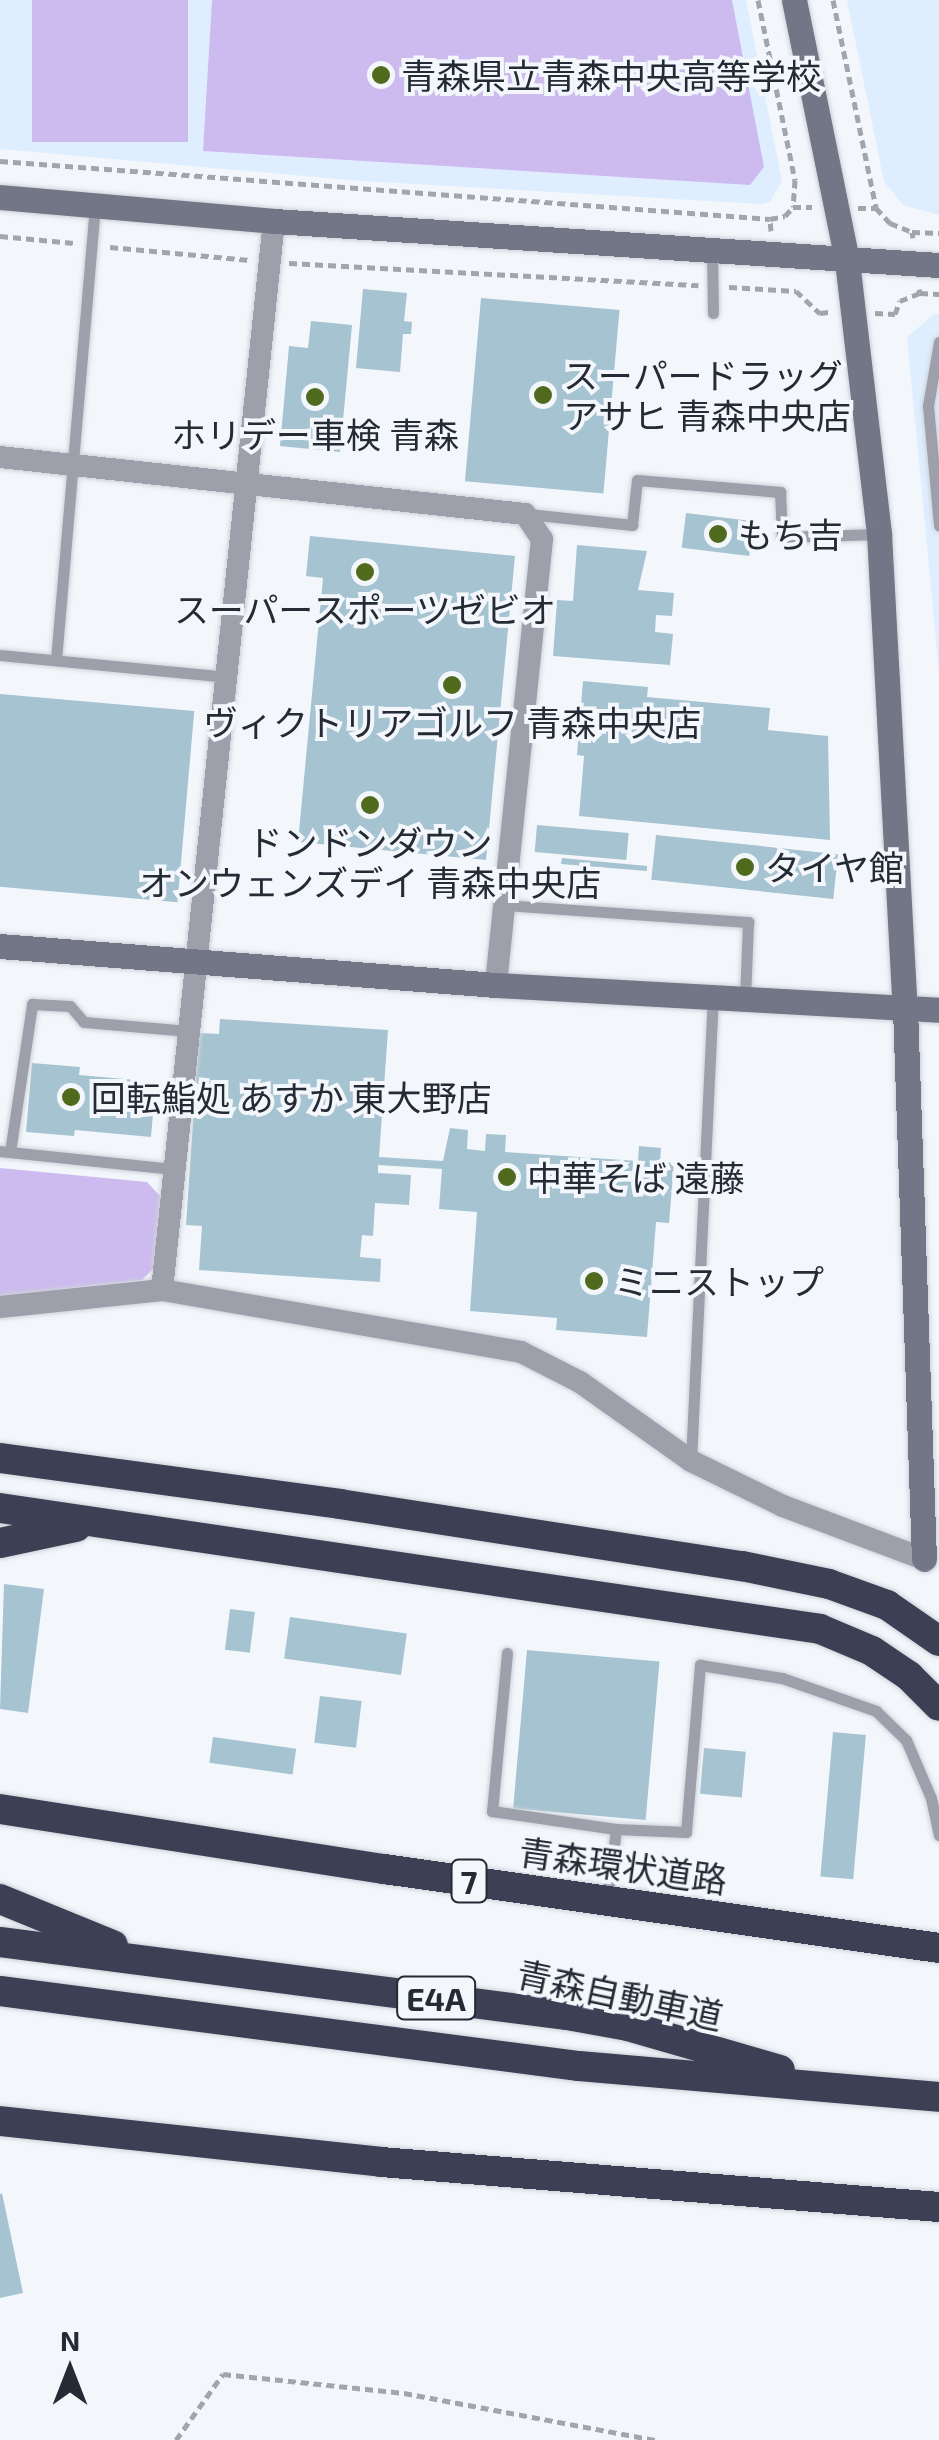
<!DOCTYPE html>
<meta charset="utf-8">
<style>
body{margin:0}
#map{position:relative;width:939px;height:2440px;overflow:hidden;background:#f3f7fc;font-family:"Exo 2","Noto Sans JP",sans-serif}
div>[style]{position:absolute}
[style*='--x']{left:calc(var(--x)*1px);top:calc(var(--y)*1px);width:calc(var(--w)*1px);rotate:calc(var(--a)*1deg)}
.built>*{inset:0;background:#dfeeff}
.green>*{inset:0;background:#cdbbef;transform-origin:0 0}
.building>*{inset:0;background:#a5c3d0;transform-origin:0 0}
.path>*{height:5px;margin-top:-2.5px;transform-origin:0;background:repeating-linear-gradient(90deg,#a1a6ac 0 8px,transparent 0 13px)}
.roads{filter:drop-shadow(0 0 2px #ced2d8) drop-shadow(0 0 2px #ced2d8)}
.lane>*{height:11px;margin:-5.5px;padding:0 5.5px;transform-origin:5.5px;border-radius:5.5px;background:#9d9fab}
.street>*{height:22px;margin:-11px;padding:0 11px;transform-origin:11px;border-radius:11px;background:#9d9fab}
.secondary>*{height:25px;margin:-12.5px;padding:0 12.5px;transform-origin:12.5px;border-radius:12.5px;background:#727686}
.highway>*{height:30px;margin:-15px;padding:0 15px;transform-origin:15px;border-radius:15px;background:#3b4055}
.dots>*{width:28px;height:28px;translate:-50% -50%;box-sizing:border-box;border:5px solid #f3f7fc;border-radius:50%}
span{translate:-50% -50%;white-space:nowrap;text-align:center;line-height:1.15;-webkit-text-stroke:8px #f3f7fc;paint-order:stroke}
.shield-label span{padding:2px 8px;background:#f3f7fc;border:2px solid;border-radius:8px;-webkit-text-stroke-width:0}
.shield-label{font-size:32px;color:#242b34;font-weight:700}
.poi-label{font-size:35px;color:#242b34}
.left{translate:0 -50%;text-align:left}
.street-label{font-size:35px;color:#242b34}
.north{position:absolute;left:20px;top:2320px;width:100px;height:100px;-webkit-text-stroke:8px #f3f7fc;paint-order:stroke;rotate:0deg;font-size:28px;font-weight:700;line-height:40px;text-align:center;color:#242b34}
.north::after{content:'';display:block;margin:auto;width:35px;height:45px;background:#242b34;clip-path:polygon(50% 0,100% 100%,50% 72%,0 100%)}
</style>
<div id="map">
<div class="built">
<i style="clip-path:polygon(0 0,746px 0,782px 181px,770px 202px,761px 204px,360px 181px,0 149px)"></i>
<i style="clip-path:polygon(847px 0,939px 0,939px 215px,903px 205px,884px 182px)"></i>
<i style="clip-path:polygon(934px 314px,939px 314px,939px 672px,907px 337px)"></i>
</div>
<div class="green">
<i style="left:32px;top:0;width:156px;height:142px"></i>
<i style="clip-path:polygon(212px 0,732px 0,764px 167px,750px 185px,203px 151px)"></i>
<i style="clip-path:polygon(0 1168px,147px 1182px,162px 1198px,155px 1267px,142px 1280px,0 1296px)"></i>
</div>
<div class="building">
<i style="clip-path:polygon(363px 289px,407px 293px,404px 321px,412px 322px,411px 334px,403px 334px,400px 372px,356px 368px)"></i>
<i style="left:481px;top:298px;width:139px;height:184px;rotate:5deg"></i>
<i style="clip-path:polygon(311px 321px,352px 325px,340px 452px,280px 446px,289px 346px,308px 348px)"></i>
<i style="left:686px;top:513px;width:68px;height:35px;rotate:7deg"></i>
<i style="clip-path:polygon(310px 536px,515px 556px,486px 860px,298px 842px,323px 578px,306px 576px)"></i>
<i style="clip-path:polygon(577px 545px,647px 551px,638px 590px,674px 593px,672px 616px,656px 615px,655px 632px,673px 634px,670px 665px,553px 656px,557px 600px,573px 601px)"></i>
<i style="clip-path:polygon(583px 681px,648px 687px,647px 697px,770px 708px,768px 730px,828px 736px,830px 840px,579px 816px,584px 756px,577px 755px)"></i>
<i style="left:0;top:694px;width:195px;height:192px;rotate:5deg"></i>
<i style="left:537px;top:825px;width:92px;height:27px;rotate:5deg"></i>
<i style="left:656px;top:835px;width:183px;height:45px;rotate:6deg"></i>
<i style="clip-path:polygon(562px 858px,647px 866px,647px 871px,561px 864px)"></i>
<i style="clip-path:polygon(220px 1019px,388px 1030px,379px 1157px,443px 1161px,450px 1128px,468px 1130px,467px 1149px,485px 1151px,486px 1134px,506px 1135px,505px 1152px,638px 1161px,639px 1146px,661px 1148px,660px 1162px,674px 1163px,669px 1223px,656px 1222px,647px 1337px,556px 1330px,557px 1318px,470px 1311px,477px 1212px,439px 1209px,442px 1169px,378px 1165px,378px 1173px,411px 1175px,409px 1205px,375px 1203px,373px 1236px,362px 1235px,360px 1257px,381px 1259px,380px 1282px,199px 1270px,202px 1226px,186px 1225px,199px 1033px,219px 1034px)"></i>
<i style="clip-path:polygon(32px 1063px,80px 1067px,79px 1075px,136px 1080px,134px 1100px,154px 1101px,151px 1137px,75px 1130px,74px 1136px,26px 1132px)"></i>
<i style="clip-path:polygon(4px 1584px,44px 1589px,28px 1713px,0 1709px)"></i>
<i style="left:230px;top:1609px;width:25px;height:41px;rotate:7deg"></i>
<i style="left:290px;top:1617px;width:118px;height:42px;rotate:8deg"></i>
<i style="left:527px;top:1650px;width:133px;height:159px;rotate:5deg"></i>
<i style="left:320px;top:1696px;width:42px;height:47px;rotate:7deg"></i>
<i style="left:833px;top:1732px;width:33px;height:145px;rotate:5deg"></i>
<i style="left:213px;top:1737px;width:84px;height:26px;rotate:8deg"></i>
<i style="left:704px;top:1748px;width:42px;height:46px;rotate:5deg"></i>
<i style="clip-path:polygon(2px 2193px,23px 2293px,0 2298px,0 2194px)"></i>
</div>
<div class="path">
<i style="--x:758;--y:0;--w:184;--a:78.4"></i>
<i style="--x:795;--y:180;--w:27;--a:94"></i>
<i style="--x:833;--y:0;--w:212;--a:78.3"></i>
<i style="--x:0;--y:161;--w:772;--a:4.31"></i>
<i style="--x:858;--y:208;--w:18;--a:0"></i>
<i style="--x:876;--y:208;--w:21;--a:47"></i>
<i style="--x:890;--y:223;--w:24;--a:22"></i>
<i style="--x:912;--y:232;--w:6;--a:81"></i>
<i style="--x:771;--y:231;--w:12;--a:-95"></i>
<i style="--x:770;--y:219;--w:15;--a:-11"></i>
<i style="--x:785;--y:216;--w:12;--a:-48"></i>
<i style="--x:793;--y:207;--w:19;--a:0"></i>
<i style="--x:912;--y:232;--w:27;--a:2"></i>
<i style="--x:0;--y:236;--w:74;--a:5.4"></i>
<i style="--x:110;--y:247;--w:140;--a:5.3"></i>
<i style="--x:289;--y:263;--w:410;--a:3.1"></i>
<i style="--x:729;--y:287;--w:67;--a:3.4"></i>
<i style="--x:796;--y:291;--w:33;--a:43"></i>
<i style="--x:820;--y:313;--w:9;--a:-6"></i>
<i style="--x:920;--y:293;--w:19;--a:3"></i>
<i style="--x:875;--y:313;--w:20;--a:3"></i>
<i style="--x:895;--y:314;--w:14;--a:-69"></i>
<i style="--x:900;--y:301;--w:22;--a:-22"></i>
<i style="--x:920;--y:293;--w:4;--a:-104"></i>
<i style="--x:176;--y:2440;--w:81;--a:-54.5"></i>
<i style="--x:223;--y:2374;--w:182;--a:6"></i>
<i style="--x:404;--y:2393;--w:255;--a:10.6"></i>
</div>
<div class="roads">
<div class="lane">
<i style="--x:712;--y:250;--w:63;--a:89.1"></i>
<i style="--x:939;--y:342;--w:65;--a:99.8"></i>
<i style="--x:928;--y:406;--w:120;--a:84.7"></i>
<i style="--x:528;--y:514;--w:105;--a:6"></i>
<i style="--x:632;--y:525;--w:45;--a:-83.7"></i>
<i style="--x:637;--y:480;--w:144;--a:4.8"></i>
<i style="--x:780;--y:492;--w:45;--a:87.5"></i>
<i style="--x:782;--y:537;--w:97;--a:-1.8"></i>
<i style="--x:0;--y:655;--w:229;--a:5.5"></i>
<i style="--x:56;--y:660;--w:457;--a:-85.1"></i>
<i style="--x:504;--y:905;--w:245;--a:4"></i>
<i style="--x:748;--y:922;--w:77;--a:92.2"></i>
<i style="--x:0;--y:1151;--w:176;--a:5.9"></i>
<i style="--x:10;--y:1152;--w:150;--a:-81.5"></i>
<i style="--x:32;--y:1004;--w:38;--a:3"></i>
<i style="--x:70;--y:1006;--w:21;--a:49"></i>
<i style="--x:84;--y:1022;--w:105;--a:4.9"></i>
<i style="--x:691;--y:1461;--w:465;--a:-87.3"></i>
<i style="--x:507;--y:1653;--w:159;--a:95.4"></i>
<i style="--x:492;--y:1811;--w:125;--a:8.3"></i>
<i style="--x:616;--y:1829;--w:73;--a:97.1"></i>
<i style="--x:616;--y:1829;--w:70;--a:2.5"></i>
<i style="--x:686;--y:1832;--w:168;--a:-85.2"></i>
<i style="--x:700;--y:1665;--w:83;--a:9"></i>
<i style="--x:782;--y:1678;--w:100;--a:19.3"></i>
<i style="--x:876;--y:1711;--w:42;--a:44"></i>
<i style="--x:906;--y:1740;--w:63;--a:66.7"></i>
<i style="--x:931;--y:1798;--w:38;--a:78"></i>
</div>
<div class="street">
<i style="--x:0;--y:457;--w:528;--a:6.2"></i>
<i style="--x:525;--y:514;--w:30;--a:56"></i>
<i style="--x:542;--y:539;--w:448;--a:95.9"></i>
<i style="--x:162;--y:1290;--w:1075;--a:-84.02"></i>
<i style="--x:0;--y:1307;--w:163;--a:-6"></i>
<i style="--x:162;--y:1290;--w:364;--a:9.8"></i>
<i style="--x:521;--y:1352;--w:66;--a:27"></i>
<i style="--x:580;--y:1382;--w:136;--a:35.4"></i>
<i style="--x:691;--y:1461;--w:102;--a:26.1"></i>
<i style="--x:783;--y:1506;--w:151;--a:20.6"></i>
</div>
<div class="secondary">
<i style="--x:794;--y:0;--w:266;--a:78.5"></i>
<i style="--x:847;--y:261;--w:275;--a:83.3"></i>
<i style="--x:879;--y:534;--w:475;--a:86.9"></i>
<i style="--x:905;--y:1008;--w:551;--a:88.03"></i>
<i style="--x:0;--y:197;--w:275;--a:5"></i>
<i style="--x:274;--y:221;--w:666;--a:3.79"></i>
<i style="--x:0;--y:946;--w:498;--a:4.5"></i>
<i style="--x:496;--y:985;--w:444;--a:3.2"></i>
</div>
<div class="highway">
<i style="--x:0;--y:1458;--w:343;--a:7.7"></i>
<i style="--x:340;--y:1504;--w:407;--a:8.8"></i>
<i style="--x:742;--y:1566;--w:89;--a:11.7"></i>
<i style="--x:829;--y:1584;--w:62;--a:19.9"></i>
<i style="--x:887;--y:1605;--w:63;--a:34.7"></i>
<i style="--x:0;--y:1508;--w:829;--a:8.39"></i>
<i style="--x:820;--y:1629;--w:56;--a:22.9"></i>
<i style="--x:872;--y:1651;--w:45;--a:34"></i>
<i style="--x:909;--y:1676;--w:42;--a:45"></i>
<i style="--x:0;--y:1543;--w:78;--a:-11.9"></i>
<i style="--x:0;--y:1809;--w:389;--a:8.9"></i>
<i style="--x:384;--y:1869;--w:561;--a:8.1"></i>
<i style="--x:0;--y:1899;--w:122;--a:22.2"></i>
<i style="--x:0;--y:1942;--w:572;--a:7.34"></i>
<i style="--x:567;--y:2015;--w:62;--a:10.2"></i>
<i style="--x:628;--y:2026;--w:158;--a:16.1"></i>
<i style="--x:0;--y:1991;--w:584;--a:7.38"></i>
<i style="--x:579;--y:2066;--w:361;--a:4.9"></i>
<i style="--x:0;--y:2121;--w:383;--a:6.1"></i>
<i style="--x:381;--y:2162;--w:560;--a:4.61"></i>
</div>
</div>
<div class="dots">
<i style="left:381px;top:75px;background:#506a1d"></i>
<i style="left:543px;top:395px;background:#506a1d"></i>
<i style="left:315px;top:397px;background:#506a1d"></i>
<i style="left:718px;top:534px;background:#506a1d"></i>
<i style="left:365px;top:572px;background:#506a1d"></i>
<i style="left:452px;top:685px;background:#506a1d"></i>
<i style="left:370px;top:805px;background:#506a1d"></i>
<i style="left:745px;top:867px;background:#506a1d"></i>
<i style="left:71px;top:1097px;background:#506a1d"></i>
<i style="left:507px;top:1177px;background:#506a1d"></i>
<i style="left:594px;top:1281px;background:#506a1d"></i>
</div>
<div class="shield-label">
<span style="left:469px;top:1881px">7</span>
<span style="left:436px;top:1998px">E4A</span>
</div>
<div class="poi-label">
<span class="left" style="left:401px;top:75px">青森県立青森中央高等学校</span>
<span class="left" style="left:563px;top:395px">スーパードラッグ<br>アサヒ 青森中央店</span>
<span style="left:315px;top:434px">ホリデー車検 青森</span>
<span class="left" style="left:738px;top:534px">もち吉</span>
<span style="left:365px;top:609px">スーパースポーツゼビオ</span>
<span style="left:452px;top:722px">ヴィクトリアゴルフ 青森中央店</span>
<span style="left:370px;top:862px">ドンドンダウン<br>オンウェンズデイ 青森中央店</span>
<span class="left" style="left:765px;top:867px">タイヤ館</span>
<span class="left" style="left:91px;top:1097px">回転鮨処 あすか 東大野店</span>
<span class="left" style="left:527px;top:1177px">中華そば 遠藤</span>
<span class="left" style="left:614px;top:1281px">ミニストップ</span>
</div>
<div class="street-label">
<span style="left:623px;top:1865px;rotate:8deg">青森環状道路</span>
<span style="left:620px;top:1994px;rotate:12deg">青森自動車道</span>
</div>
<div class="north">N</div>
</div>
